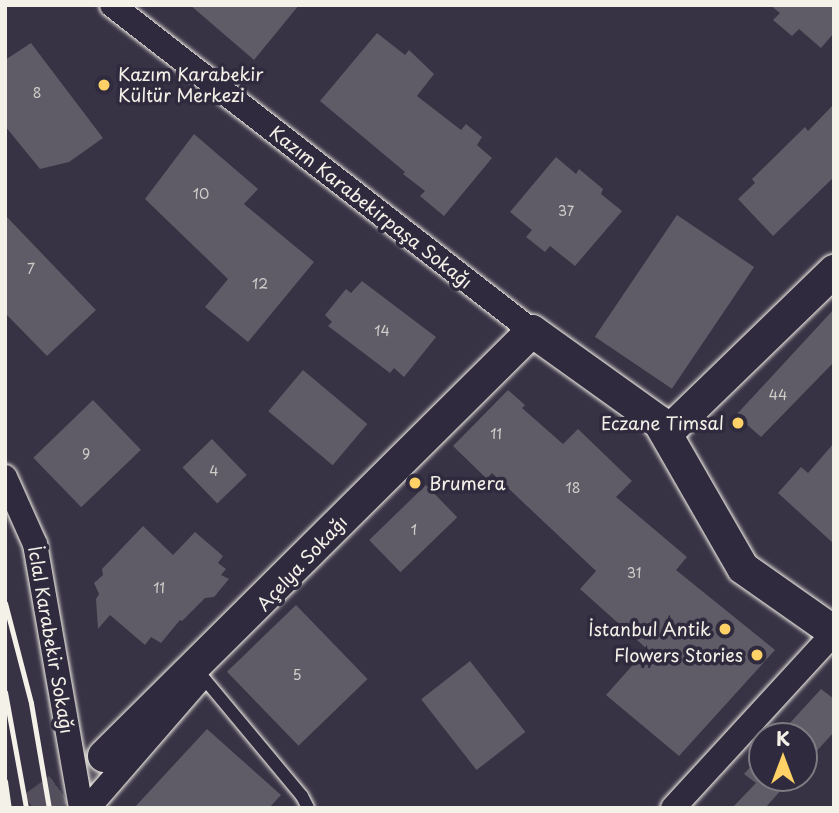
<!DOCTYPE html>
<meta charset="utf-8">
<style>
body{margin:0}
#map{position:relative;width:839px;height:813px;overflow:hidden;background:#373244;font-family:"Playpen Sans",sans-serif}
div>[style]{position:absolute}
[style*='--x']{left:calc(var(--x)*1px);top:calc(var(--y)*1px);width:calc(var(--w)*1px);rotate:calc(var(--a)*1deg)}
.building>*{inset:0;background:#5f5c67;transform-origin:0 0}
.tertiary-tunnel>*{height:32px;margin-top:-16px;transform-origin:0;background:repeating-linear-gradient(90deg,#534f5d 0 32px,transparent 0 48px)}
.roads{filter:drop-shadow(0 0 2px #f4f1e8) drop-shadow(0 0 2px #f4f1e8)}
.service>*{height:12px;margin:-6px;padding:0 6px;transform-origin:6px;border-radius:6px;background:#2f2a3d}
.minor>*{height:24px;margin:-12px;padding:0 12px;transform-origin:12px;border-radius:12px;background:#2f2a3d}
.tertiary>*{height:32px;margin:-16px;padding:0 16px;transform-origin:16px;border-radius:16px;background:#2f2a3d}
.rail>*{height:5px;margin:-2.5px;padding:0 2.5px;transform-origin:2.5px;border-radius:2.5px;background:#f4f1e8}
.dots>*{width:19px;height:19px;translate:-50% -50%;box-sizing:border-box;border:4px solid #2f2a3d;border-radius:50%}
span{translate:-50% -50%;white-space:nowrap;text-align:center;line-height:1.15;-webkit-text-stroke:7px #2f2a3d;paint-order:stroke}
.number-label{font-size:14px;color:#cfccc8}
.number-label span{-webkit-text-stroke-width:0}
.poi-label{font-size:18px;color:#f4f1e8}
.left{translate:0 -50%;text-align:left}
.right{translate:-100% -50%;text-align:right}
.street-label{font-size:18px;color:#f4f1e8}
.frame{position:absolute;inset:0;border:7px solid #f4f1e8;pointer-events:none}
.north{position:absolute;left:748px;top:722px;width:70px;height:70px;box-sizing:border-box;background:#2f2a3d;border:2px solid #7e7a81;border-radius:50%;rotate:0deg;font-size:19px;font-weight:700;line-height:28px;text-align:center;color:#f4f1e8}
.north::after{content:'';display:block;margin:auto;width:24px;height:32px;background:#ffd166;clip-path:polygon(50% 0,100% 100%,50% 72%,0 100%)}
</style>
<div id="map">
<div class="building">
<i style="clip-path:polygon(190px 5px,299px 5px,254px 60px)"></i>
<i style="clip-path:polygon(770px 5px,834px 5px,834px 33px,821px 48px,799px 29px,792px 36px,773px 20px,780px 13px)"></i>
<i style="clip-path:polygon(377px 33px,405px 55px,409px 50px,434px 74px,417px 96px,461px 130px,466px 124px,482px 137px,477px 145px,492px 158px,444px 216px,420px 196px,425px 191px,403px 174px,405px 172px,320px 101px)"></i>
<i style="clip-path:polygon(31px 43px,103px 138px,69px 162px,40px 169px,5px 126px,5px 60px)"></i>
<i style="clip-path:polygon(834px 104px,834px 177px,773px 236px,738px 199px,755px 183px,752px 179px,805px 127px,808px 131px)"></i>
<i style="clip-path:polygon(194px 134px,258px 189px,244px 204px,314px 262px,248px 342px,205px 307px,228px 279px,145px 199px)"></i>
<i style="clip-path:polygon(556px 157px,576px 174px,579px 169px,603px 189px,601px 194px,622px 211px,575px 266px,550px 246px,545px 252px,526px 237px,532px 230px,510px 212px)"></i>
<i style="clip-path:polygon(5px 215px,96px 310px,47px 356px,5px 313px)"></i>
<i style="left:677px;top:215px;width:93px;height:147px;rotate:34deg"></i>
<i style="clip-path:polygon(362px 281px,436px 337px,404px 377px,394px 368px,390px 373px,328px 326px,332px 322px,325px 315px,346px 289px,351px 293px)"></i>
<i style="clip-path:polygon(834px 309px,834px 362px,761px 437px,736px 415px)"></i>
<i style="left:303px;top:370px;width:84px;height:54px;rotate:40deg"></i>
<i style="clip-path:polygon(508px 390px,525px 405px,522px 408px,563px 444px,578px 429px,632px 481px,616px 497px,687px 557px,676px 570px,775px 650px,679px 756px,606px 695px,647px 649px,580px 589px,596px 571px,492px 473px,487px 479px,453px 446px)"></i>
<i style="left:93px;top:400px;width:69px;height:83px;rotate:46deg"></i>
<i style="left:212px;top:439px;width:50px;height:41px;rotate:46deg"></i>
<i style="clip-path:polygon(834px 443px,834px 544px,778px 493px,801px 467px,808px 473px)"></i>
<i style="left:426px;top:485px;width:45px;height:79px;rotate:46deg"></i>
<i style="clip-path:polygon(143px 526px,173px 555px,195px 532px,223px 556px,218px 563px,226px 569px,221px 575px,229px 579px,214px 597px,205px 598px,182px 621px,180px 620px,161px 643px,151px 637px,145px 645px,110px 615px,98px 629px,96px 599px,99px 594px,94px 583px,103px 575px,102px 569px)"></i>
<i style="left:296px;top:605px;width:103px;height:96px;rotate:46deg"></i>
<i style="left:470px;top:661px;width:90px;height:62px;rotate:52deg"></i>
<i style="clip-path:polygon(821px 689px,834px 699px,834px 732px,804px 765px,804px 736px,778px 736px)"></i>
<i style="clip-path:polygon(207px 729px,281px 795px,269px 808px,134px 808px)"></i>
<i style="clip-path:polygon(762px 754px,762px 778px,792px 778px,765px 808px,732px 808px,756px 783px,744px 774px)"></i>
</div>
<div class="tertiary-tunnel">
<i style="--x:33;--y:808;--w:88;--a:-36.2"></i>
</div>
<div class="roads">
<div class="service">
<i style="--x:202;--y:676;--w:156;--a:50.2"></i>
<i style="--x:302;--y:796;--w:13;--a:63"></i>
</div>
<div class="minor">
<i style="--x:112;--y:5;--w:532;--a:37.82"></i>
<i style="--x:5;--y:477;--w:73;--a:65.9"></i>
<i style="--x:35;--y:544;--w:268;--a:80.1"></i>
<i style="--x:88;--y:808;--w:167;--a:-49.1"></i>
<i style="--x:673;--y:808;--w:238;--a:-47.4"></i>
</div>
<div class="tertiary">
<i style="--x:667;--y:433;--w:233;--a:-44.1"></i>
<i style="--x:104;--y:756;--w:603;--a:-44.8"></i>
<i style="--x:532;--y:331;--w:156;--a:35.6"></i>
<i style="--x:659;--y:422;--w:168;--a:60.1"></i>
<i style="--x:743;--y:568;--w:111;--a:35.1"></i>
</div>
</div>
<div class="rail">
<i style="--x:5;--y:603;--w:103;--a:75.4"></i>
<i style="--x:31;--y:703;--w:107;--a:80.3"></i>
<i style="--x:5;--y:692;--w:118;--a:79.7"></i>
<i style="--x:5;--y:781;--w:27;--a:82"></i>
</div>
<div class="dots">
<i style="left:104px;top:85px;background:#ffd166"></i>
<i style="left:738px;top:423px;background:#ffd166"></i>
<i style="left:415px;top:483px;background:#ffd166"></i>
<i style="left:725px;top:629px;background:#ffd166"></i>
<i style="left:757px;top:655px;background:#ffd166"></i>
</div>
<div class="number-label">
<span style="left:37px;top:93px">8</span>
<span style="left:201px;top:194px">10</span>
<span style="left:566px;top:211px">37</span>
<span style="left:31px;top:269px">7</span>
<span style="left:260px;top:284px">12</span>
<span style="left:382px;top:331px">14</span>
<span style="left:778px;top:395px">44</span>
<span style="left:496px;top:434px">11</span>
<span style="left:86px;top:454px">9</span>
<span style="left:214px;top:471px">4</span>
<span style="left:573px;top:488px">18</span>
<span style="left:414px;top:530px">1</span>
<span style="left:634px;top:573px">31</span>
<span style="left:159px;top:588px">11</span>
<span style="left:297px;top:675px">5</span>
</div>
<div class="poi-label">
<span class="left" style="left:118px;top:85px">Kazım Karabekir<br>Kültür Merkezi</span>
<span class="right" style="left:724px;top:423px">Eczane Timsal</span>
<span class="left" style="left:429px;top:483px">Brumera</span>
<span class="right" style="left:711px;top:629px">İstanbul Antik</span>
<span class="right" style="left:743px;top:655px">Flowers Stories</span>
</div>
<div class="street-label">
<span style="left:371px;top:207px;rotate:38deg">Kazım Karabekirpaşa Sokağı</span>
<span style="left:302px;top:563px;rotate:-47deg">Açelya Sokağı</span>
<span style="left:51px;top:640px;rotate:80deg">İclal Karabekir Sokağı</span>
</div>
<div class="frame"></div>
<div class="north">K</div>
</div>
